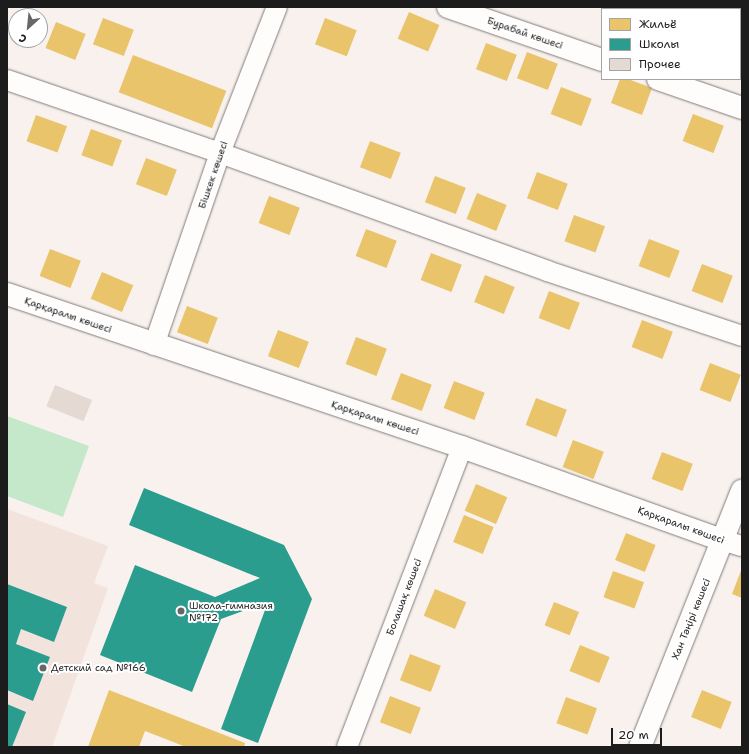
<!DOCTYPE html>
<meta charset="utf-8">
<style>
body{margin:0}
#map{position:relative;width:749px;height:754px;overflow:hidden;background:#f9f1ee;font-family:"Shantell Sans",sans-serif}
div>[style]{position:absolute}
[style*='--x']{left:calc(var(--x)*1px);top:calc(var(--y)*1px);width:calc(var(--w)*1px);rotate:calc(var(--a)*1deg)}
.built>*{inset:0;background:#f2e3dc}
.green>*{inset:0;background:#c5e8ca}
.homes>*{inset:0;background:#e9c46a;transform-origin:0 0}
.schools>*{inset:0;background:#2a9d8f}
.building>*{inset:0;background:#e5d9d4;transform-origin:0 0}
.roads{filter:drop-shadow(0 0 1px #7f7c7a) drop-shadow(0 0 1px #7f7c7a)}
.minor>*{height:20px;margin:-10px;padding:0 10px;transform-origin:10px;border-radius:10px;background:#fefdfc}
.tertiary>*{height:22px;margin:-11px;padding:0 11px;transform-origin:11px;border-radius:11px;background:#fefdfc}
.dots>*{width:11px;height:11px;translate:-50% -50%;box-sizing:border-box;border:2px solid #fff;border-radius:50%}
span{translate:-50% -50%;white-space:nowrap;text-align:center;line-height:1.15;-webkit-text-stroke:4px #fff;paint-order:stroke}
.street-label{font-size:10px;color:#1c1c1c}
.poi-label{font-size:10px;color:#1c1c1c}
.left{translate:0 -50%;text-align:left}
.frame{position:absolute;inset:0;border:8px solid #1c1c1c;pointer-events:none}
.legend{position:absolute;left:601px;top:8px;width:140px;height:72px;box-sizing:border-box;background:#fff;border:1px solid #a4a4a4;margin:0;padding:5px 7px;list-style:none;font-size:12px;color:#1c1c1c}
.legend li{display:flex;align-items:center;gap:8px;height:20px}
.legend b{width:20px;border:1px solid #a4a4a4}
.north{position:absolute;left:8px;top:8px;width:40px;height:40px;box-sizing:border-box;background:#fff;border:1px solid #a4a4a4;border-radius:50%;rotate:207deg;font-size:11px;font-weight:700;line-height:16px;text-align:center;color:#1c1c1c}
.north::after{content:'';display:block;margin:auto;width:14px;height:18px;background:#696766;clip-path:polygon(50% 0,100% 100%,50% 72%,0 100%)}
.scale{position:absolute;left:611px;top:728px;width:51px;height:18px;box-sizing:border-box;border:2px solid #1c1c1c;border-top:0;padding-left:5px;font-size:12px;line-height:14px;white-space:nowrap;color:#1c1c1c;-webkit-text-stroke:3px #fff;paint-order:stroke}
</style>
<div id="map">
<div class="built">
<i style="clip-path:polygon(7px 509px,108px 546px,94px 583px,108px 588px,52px 747px,7px 747px)"></i>
</div>
<div class="green">
<i style="clip-path:polygon(7px 416px,89px 446px,63px 517px,7px 496px)"></i>
</div>
<div class="homes">
<i style="clip-path:polygon(725px 7px,742px 7px,742px 26px,740px 26px,740px 9px,724px 9px)"></i>
<i style="left:409px;top:12px;width:33px;height:29px;rotate:23deg"></i>
<i style="left:103px;top:18px;width:33px;height:28px;rotate:21deg"></i>
<i style="left:325px;top:18px;width:34px;height:28px;rotate:21deg"></i>
<i style="left:56px;top:22px;width:32px;height:28px;rotate:22deg"></i>
<i style="left:486px;top:43px;width:33px;height:28px;rotate:21deg"></i>
<i style="left:527px;top:52px;width:33px;height:28px;rotate:21deg"></i>
<i style="left:133px;top:55px;width:100px;height:40px;rotate:21deg"></i>
<i style="clip-path:polygon(620px 79px,628px 79px,652px 88px,642px 115px,611px 103px)"></i>
<i style="left:561px;top:87px;width:33px;height:29px;rotate:21deg"></i>
<i style="left:693px;top:114px;width:33px;height:29px;rotate:21deg"></i>
<i style="left:36px;top:115px;width:33px;height:28px;rotate:20deg"></i>
<i style="left:91px;top:129px;width:33px;height:28px;rotate:20deg"></i>
<i style="left:370px;top:141px;width:33px;height:28px;rotate:21deg"></i>
<i style="left:146px;top:158px;width:33px;height:28px;rotate:21deg"></i>
<i style="left:537px;top:172px;width:33px;height:28px;rotate:21deg"></i>
<i style="left:435px;top:176px;width:33px;height:28px;rotate:21deg"></i>
<i style="left:477px;top:193px;width:32px;height:28px;rotate:22deg"></i>
<i style="left:269px;top:196px;width:33px;height:29px;rotate:21deg"></i>
<i style="left:574px;top:215px;width:33px;height:28px;rotate:20deg"></i>
<i style="left:366px;top:229px;width:33px;height:29px;rotate:21deg"></i>
<i style="left:649px;top:239px;width:33px;height:29px;rotate:21deg"></i>
<i style="left:50px;top:249px;width:33px;height:29px;rotate:21deg"></i>
<i style="left:431px;top:253px;width:33px;height:29px;rotate:21deg"></i>
<i style="left:702px;top:264px;width:33px;height:29px;rotate:21deg"></i>
<i style="left:102px;top:272px;width:34px;height:29px;rotate:23deg"></i>
<i style="left:485px;top:275px;width:32px;height:29px;rotate:22deg"></i>
<i style="left:549px;top:291px;width:33px;height:29px;rotate:21deg"></i>
<i style="left:187px;top:306px;width:33px;height:28px;rotate:21deg"></i>
<i style="left:642px;top:320px;width:33px;height:29px;rotate:21deg"></i>
<i style="left:278px;top:330px;width:33px;height:28px;rotate:21deg"></i>
<i style="left:356px;top:337px;width:33px;height:29px;rotate:21deg"></i>
<i style="left:710px;top:363px;width:33px;height:29px;rotate:21deg"></i>
<i style="left:401px;top:373px;width:33px;height:28px;rotate:21deg"></i>
<i style="left:454px;top:381px;width:33px;height:29px;rotate:21deg"></i>
<i style="left:536px;top:398px;width:33px;height:29px;rotate:21deg"></i>
<i style="left:573px;top:440px;width:33px;height:29px;rotate:21deg"></i>
<i style="left:662px;top:452px;width:33px;height:29px;rotate:21deg"></i>
<i style="left:476px;top:484px;width:34px;height:29px;rotate:23deg"></i>
<i style="left:464px;top:515px;width:32px;height:29px;rotate:22deg"></i>
<i style="left:626px;top:533px;width:32px;height:29px;rotate:22deg"></i>
<i style="clip-path:polygon(742px 568px,742px 598px,732px 594px)"></i>
<i style="left:613px;top:571px;width:33px;height:28px;rotate:20deg"></i>
<i style="left:435px;top:589px;width:34px;height:29px;rotate:23deg"></i>
<i style="left:554px;top:602px;width:27px;height:25px;rotate:22deg"></i>
<i style="left:580px;top:645px;width:32px;height:28px;rotate:22deg"></i>
<i style="left:410px;top:654px;width:33px;height:28px;rotate:21deg"></i>
<i style="clip-path:polygon(109px 690px,245px 743px,244px 747px,186px 747px,145px 731px,139px 747px,88px 747px)"></i>
<i style="left:702px;top:690px;width:32px;height:29px;rotate:22deg"></i>
<i style="left:390px;top:696px;width:33px;height:28px;rotate:21deg"></i>
<i style="left:566px;top:697px;width:33px;height:28px;rotate:20deg"></i>
</div>
<div class="schools">
<i style="clip-path:polygon(144px 488px,284px 545px,312px 599px,258px 743px,221px 729px,268px 602px,221px 619px,192px 692px,100px 655px,135px 565px,215px 597px,260px 578px,129px 525px)"></i>
<i style="clip-path:polygon(7px 584px,67px 607px,54px 642px,21px 629px,16px 644px,50px 657px,33px 701px,7px 690px)"></i>
<i style="clip-path:polygon(7px 704px,26px 712px,12px 747px,7px 747px)"></i>
</div>
<div class="building">
<i style="left:55px;top:385px;width:40px;height:23px;rotate:22deg"></i>
</div>
<div class="roads">
<div class="minor">
<i style="--x:7;--y:80;--w:225;--a:18.9"></i>
<i style="--x:220;--y:153;--w:348;--a:19.8"></i>
<i style="--x:547;--y:271;--w:206;--a:18.4"></i>
<i style="--x:154;--y:345;--w:203;--a:-71"></i>
<i style="--x:220;--y:153;--w:157;--a:-68.7"></i>
<i style="--x:722;--y:540;--w:21;--a:17"></i>
<i style="--x:347;--y:747;--w:321;--a:-69"></i>
</div>
<div class="tertiary">
<i style="--x:448;--y:7;--w:163;--a:19"></i>
<i style="--x:658;--y:79;--w:89;--a:19"></i>
<i style="--x:7;--y:294;--w:480;--a:18.6"></i>
<i style="--x:462;--y:447;--w:276;--a:19.7"></i>
<i style="--x:640;--y:747;--w:276;--a:-68.3"></i>
</div>
</div>
<div class="dots">
<i style="left:181px;top:611px;background:#696766"></i>
<i style="left:43px;top:668px;background:#696766"></i>
</div>
<div class="street-label">
<span style="left:525px;top:33px;rotate:19deg">Бурабай көшесі</span>
<span style="left:213px;top:175px;rotate:-71deg">Бішкек көшесі</span>
<span style="left:68px;top:315px;rotate:19deg">Қарқаралы көшесі</span>
<span style="left:375px;top:418px;rotate:18deg">Қарқаралы көшесі</span>
<span style="left:681px;top:525px;rotate:20deg">Қарқаралы көшесі</span>
<span style="left:404px;top:597px;rotate:-69deg">Болашақ көшесі</span>
<span style="left:691px;top:619px;rotate:-68deg">Хан Тәңірі көшесі</span>
</div>
<div class="poi-label">
<span class="left" style="left:189px;top:611px">Школа-гимназия<br>№172</span>
<span class="left" style="left:51px;top:668px">Детский сад №166</span>
</div>
<div class="frame"></div>
<ul class="legend">
<li><b style="height:11px;background:#e9c46a"></b>Жильё</li>
<li><b style="height:11px;background:#2a9d8f"></b>Школы</li>
<li><b style="height:11px;background:#e5d9d4"></b>Прочее</li>
</ul>
<div class="north">С</div>
<div class="scale">20 m</div>
</div>
